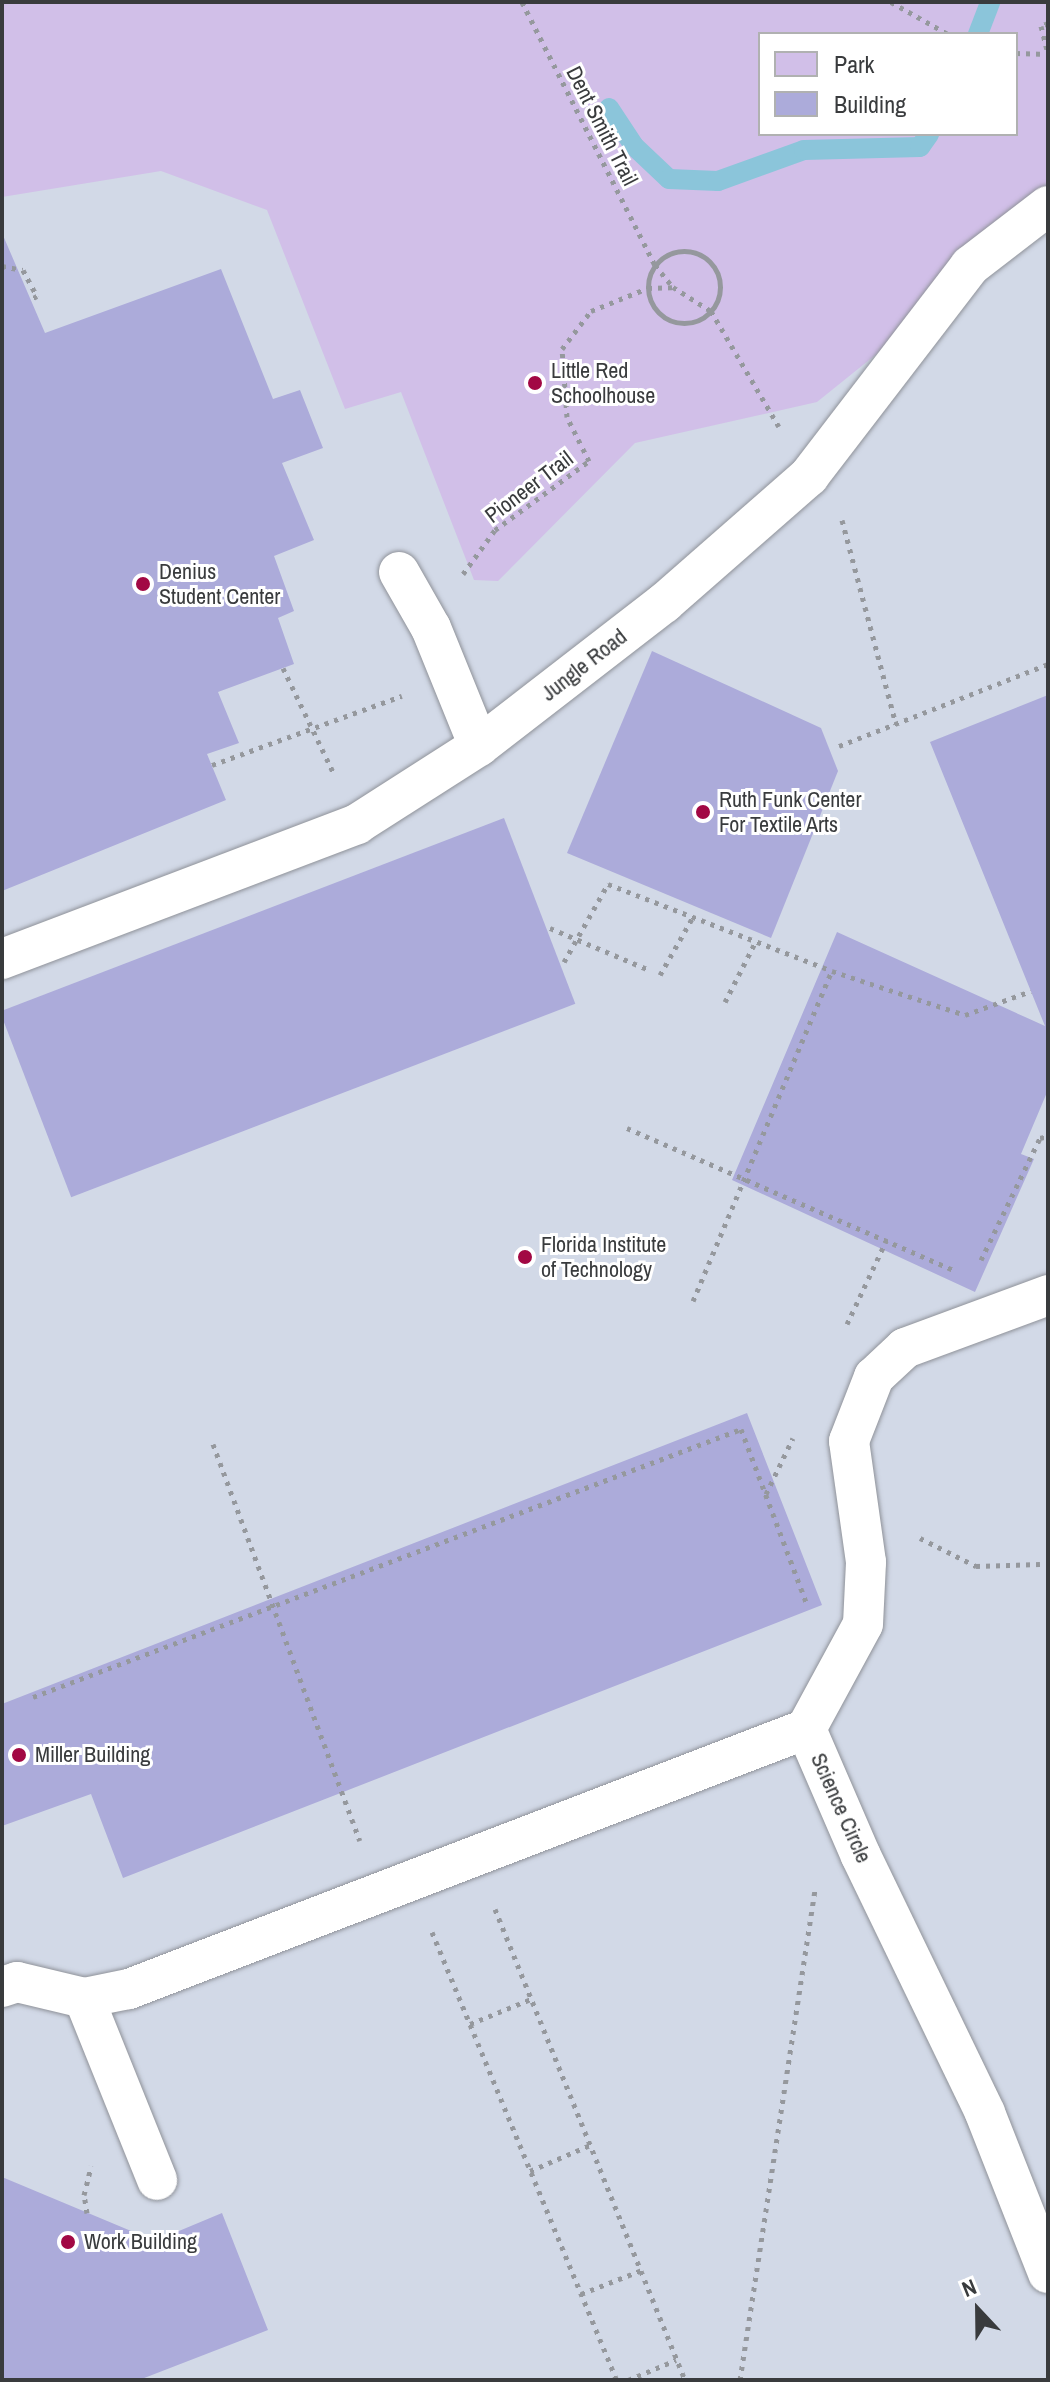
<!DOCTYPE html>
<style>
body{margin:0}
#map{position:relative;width:1050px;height:2382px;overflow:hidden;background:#e2e6ed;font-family:"Archivo Narrow",sans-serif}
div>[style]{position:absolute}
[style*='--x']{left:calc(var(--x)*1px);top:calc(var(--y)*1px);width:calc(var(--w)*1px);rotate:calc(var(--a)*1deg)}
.built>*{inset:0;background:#d2d9e7}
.green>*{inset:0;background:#d1bfe8}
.stream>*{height:20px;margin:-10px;padding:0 10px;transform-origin:10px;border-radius:10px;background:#8bc5da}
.building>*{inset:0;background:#acabda;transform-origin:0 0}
.path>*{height:5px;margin-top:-2.5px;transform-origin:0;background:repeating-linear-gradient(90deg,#95989d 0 4px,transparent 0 10px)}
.path>.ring{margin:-2.5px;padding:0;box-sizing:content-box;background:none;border:5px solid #95989d;border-radius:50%}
.roads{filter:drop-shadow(0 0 2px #8f9299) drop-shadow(0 0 2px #8f9299)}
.service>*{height:40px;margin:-20px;padding:0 20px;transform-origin:20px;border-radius:20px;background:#fff}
.dots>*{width:22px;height:22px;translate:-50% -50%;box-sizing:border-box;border:4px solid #fff;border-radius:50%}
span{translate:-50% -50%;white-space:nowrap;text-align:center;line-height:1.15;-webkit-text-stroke:6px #fff;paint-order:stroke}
.street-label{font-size:22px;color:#393b3d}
.poi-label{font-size:22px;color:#393b3d}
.left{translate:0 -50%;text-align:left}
.frame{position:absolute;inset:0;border:4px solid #393b3d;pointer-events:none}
.legend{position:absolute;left:758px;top:32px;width:260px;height:104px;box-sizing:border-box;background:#fff;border:2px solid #b0b1b1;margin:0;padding:10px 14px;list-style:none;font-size:24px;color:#393b3d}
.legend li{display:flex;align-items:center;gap:16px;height:40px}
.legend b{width:40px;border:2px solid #b0b1b1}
.north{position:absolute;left:938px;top:2270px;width:80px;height:80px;-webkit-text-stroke:6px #fff;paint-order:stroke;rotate:338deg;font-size:22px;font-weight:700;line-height:32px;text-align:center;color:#393b3d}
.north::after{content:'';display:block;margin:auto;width:28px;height:36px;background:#393b3d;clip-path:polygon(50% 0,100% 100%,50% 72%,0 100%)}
</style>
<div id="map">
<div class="built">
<i style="clip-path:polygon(evenodd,2px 2px,1048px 2px,1048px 2380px,2px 2380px,2px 2px,760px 34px,1016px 34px,1016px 134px,760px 134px,760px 34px)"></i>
</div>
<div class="green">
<i style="clip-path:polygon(evenodd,2px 2px,1048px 2px,1048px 216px,817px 402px,635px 443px,498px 581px,474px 580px,401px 392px,345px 409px,267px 210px,161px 171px,2px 197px,2px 2px,760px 34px,1016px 34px,1016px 134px,760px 134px,760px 34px)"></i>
</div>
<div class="stream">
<i style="--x:978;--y:34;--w:34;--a:-69"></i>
<i style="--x:609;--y:108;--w:45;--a:56.7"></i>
<i style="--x:634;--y:146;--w:48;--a:43.3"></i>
<i style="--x:669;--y:179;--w:49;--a:2.3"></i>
<i style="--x:718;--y:181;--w:91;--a:-19.8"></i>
<i style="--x:804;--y:150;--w:116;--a:-1.5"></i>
<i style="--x:920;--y:147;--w:16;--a:-55"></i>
</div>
<div class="building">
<i style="clip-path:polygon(2px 233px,45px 333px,221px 269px,273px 399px,300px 390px,323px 448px,282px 463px,314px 540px,274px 556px,294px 611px,278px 618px,294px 664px,218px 692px,239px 743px,207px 754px,226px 800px,2px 891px)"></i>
<i style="clip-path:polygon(652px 651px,821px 728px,838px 771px,771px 938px,567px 853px)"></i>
<i style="clip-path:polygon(1048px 695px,1048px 1090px,1021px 1154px,1034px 1159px,975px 1292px,732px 1180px,837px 932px,1045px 1026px,930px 742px)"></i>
<i style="left:504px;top:818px;width:199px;height:540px;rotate:69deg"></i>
<i style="clip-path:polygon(747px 1413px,822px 1605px,123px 1878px,91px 1794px,2px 1826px,2px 1704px)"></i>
<i style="clip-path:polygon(2px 2177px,155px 2241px,222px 2213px,268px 2330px,139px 2380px,2px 2380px)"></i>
</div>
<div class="path">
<i style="--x:522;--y:2;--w:295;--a:63.2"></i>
<i style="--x:655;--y:265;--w:28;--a:51"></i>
<i style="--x:673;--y:287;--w:45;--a:32.3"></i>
<i style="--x:711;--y:311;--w:134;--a:59.6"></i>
<i style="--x:891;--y:2;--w:65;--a:29.3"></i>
<i style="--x:1048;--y:23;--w:8;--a:157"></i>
<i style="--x:1041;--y:26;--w:29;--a:76"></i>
<i style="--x:1016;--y:53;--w:32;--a:2"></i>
<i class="ring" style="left:648px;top:251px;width:67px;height:67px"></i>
<i style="--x:2;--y:266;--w:21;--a:11"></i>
<i style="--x:23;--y:270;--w:30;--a:62"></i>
<i style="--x:37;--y:296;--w:7;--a:153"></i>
<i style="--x:842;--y:520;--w:211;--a:75.2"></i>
<i style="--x:463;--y:574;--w:54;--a:-54"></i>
<i style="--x:495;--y:530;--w:117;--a:-36.3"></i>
<i style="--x:589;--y:461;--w:49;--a:-116.6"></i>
<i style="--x:567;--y:417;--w:68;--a:-94.2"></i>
<i style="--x:562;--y:349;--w:48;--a:-52.7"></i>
<i style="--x:591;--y:311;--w:61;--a:-22"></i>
<i style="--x:648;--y:288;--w:24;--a:-2"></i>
<i style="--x:283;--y:668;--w:115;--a:64.3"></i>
<i style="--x:839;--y:746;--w:225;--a:-21.4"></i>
<i style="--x:212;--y:765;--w:202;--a:-20"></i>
<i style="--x:550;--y:928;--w:105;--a:22.9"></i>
<i style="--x:564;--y:962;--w:90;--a:-60.6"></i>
<i style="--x:608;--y:884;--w:240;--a:21.2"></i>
<i style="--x:660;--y:975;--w:67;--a:-60.4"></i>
<i style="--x:725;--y:1002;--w:68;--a:-63.1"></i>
<i style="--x:627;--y:1128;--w:356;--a:23.5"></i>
<i style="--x:981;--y:1260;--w:136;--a:-64.2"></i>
<i style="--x:1040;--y:1138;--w:8;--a:-14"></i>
<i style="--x:693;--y:1301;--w:358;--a:-67.2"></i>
<i style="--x:832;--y:971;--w:140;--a:18.3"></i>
<i style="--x:965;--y:1015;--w:70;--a:-20"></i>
<i style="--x:847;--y:1324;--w:92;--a:-64.8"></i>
<i style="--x:213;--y:1444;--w:423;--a:69.7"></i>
<i style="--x:766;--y:1494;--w:62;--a:-64.3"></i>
<i style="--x:920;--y:1538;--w:63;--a:26.6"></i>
<i style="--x:976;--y:1566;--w:64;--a:-1.8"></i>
<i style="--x:33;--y:1697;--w:757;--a:-20.73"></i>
<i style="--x:741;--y:1429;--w:185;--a:69.4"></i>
<i style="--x:495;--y:1909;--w:508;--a:68.03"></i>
<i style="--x:432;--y:1932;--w:485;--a:67.6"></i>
<i style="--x:470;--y:2024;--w:66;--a:-22.3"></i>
<i style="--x:530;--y:2171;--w:65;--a:-23.4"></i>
<i style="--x:87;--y:2213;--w:18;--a:-99"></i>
<i style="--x:84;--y:2195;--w:30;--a:-76"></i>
<i style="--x:581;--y:2294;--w:66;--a:-21.5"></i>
<i style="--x:628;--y:2380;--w:52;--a:-22.6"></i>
<i style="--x:740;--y:2380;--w:495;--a:-81.3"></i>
</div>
<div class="roads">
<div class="service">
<i style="--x:399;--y:572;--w:64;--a:60.3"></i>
<i style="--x:431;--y:628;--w:127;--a:67.9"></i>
<i style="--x:2;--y:959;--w:380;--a:-20.8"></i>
<i style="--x:357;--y:824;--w:145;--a:-32.6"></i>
<i style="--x:479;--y:746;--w:234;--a:-37.7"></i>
<i style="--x:664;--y:603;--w:193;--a:-41.2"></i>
<i style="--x:809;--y:476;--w:265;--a:-52.5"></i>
<i style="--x:970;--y:266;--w:98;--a:-37.6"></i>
<i style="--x:806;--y:1729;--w:138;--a:66.6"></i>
<i style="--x:861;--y:1856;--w:285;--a:64.2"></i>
<i style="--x:985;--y:2113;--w:172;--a:68.5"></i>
<i style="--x:806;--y:1729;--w:119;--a:-61.5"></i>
<i style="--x:863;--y:1624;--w:62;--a:-87.2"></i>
<i style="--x:866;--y:1562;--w:122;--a:-98"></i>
<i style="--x:849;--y:1441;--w:69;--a:-68.7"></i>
<i style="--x:874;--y:1377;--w:42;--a:-43.1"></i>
<i style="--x:905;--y:1348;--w:153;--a:-20.3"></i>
<i style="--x:2;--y:1987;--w:16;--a:-18"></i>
<i style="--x:17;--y:1982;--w:69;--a:13.4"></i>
<i style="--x:84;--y:1998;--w:46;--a:-11.3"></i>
<i style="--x:129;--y:1989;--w:725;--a:-21.01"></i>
<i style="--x:84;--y:1998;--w:196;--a:68.1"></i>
</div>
</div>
<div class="dots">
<i style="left:535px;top:383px;background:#a20844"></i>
<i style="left:143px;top:584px;background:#a20844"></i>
<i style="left:703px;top:812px;background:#a20844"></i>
<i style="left:525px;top:1257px;background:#a20844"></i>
<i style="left:19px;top:1755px;background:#a20844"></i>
<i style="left:68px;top:2242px;background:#a20844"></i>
</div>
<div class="street-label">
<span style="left:602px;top:126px;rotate:63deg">Dent Smith Trail</span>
<span style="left:529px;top:487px;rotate:-37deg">Pioneer Trail</span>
<span style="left:584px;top:665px;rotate:-38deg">Jungle Road</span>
<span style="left:841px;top:1808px;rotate:66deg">Science Circle</span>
</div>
<div class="poi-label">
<span class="left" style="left:551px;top:383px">Little Red<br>Schoolhouse</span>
<span class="left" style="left:159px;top:584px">Denius<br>Student Center</span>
<span class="left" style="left:719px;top:812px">Ruth Funk Center<br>For Textile Arts</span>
<span class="left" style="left:541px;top:1257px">Florida Institute<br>of Technology</span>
<span class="left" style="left:35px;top:1755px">Miller Building</span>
<span class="left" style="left:84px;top:2242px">Work Building</span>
</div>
<div class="frame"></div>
<ul class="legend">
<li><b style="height:22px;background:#d1bfe8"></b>Park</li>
<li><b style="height:22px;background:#acabda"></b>Building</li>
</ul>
<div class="north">N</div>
</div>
